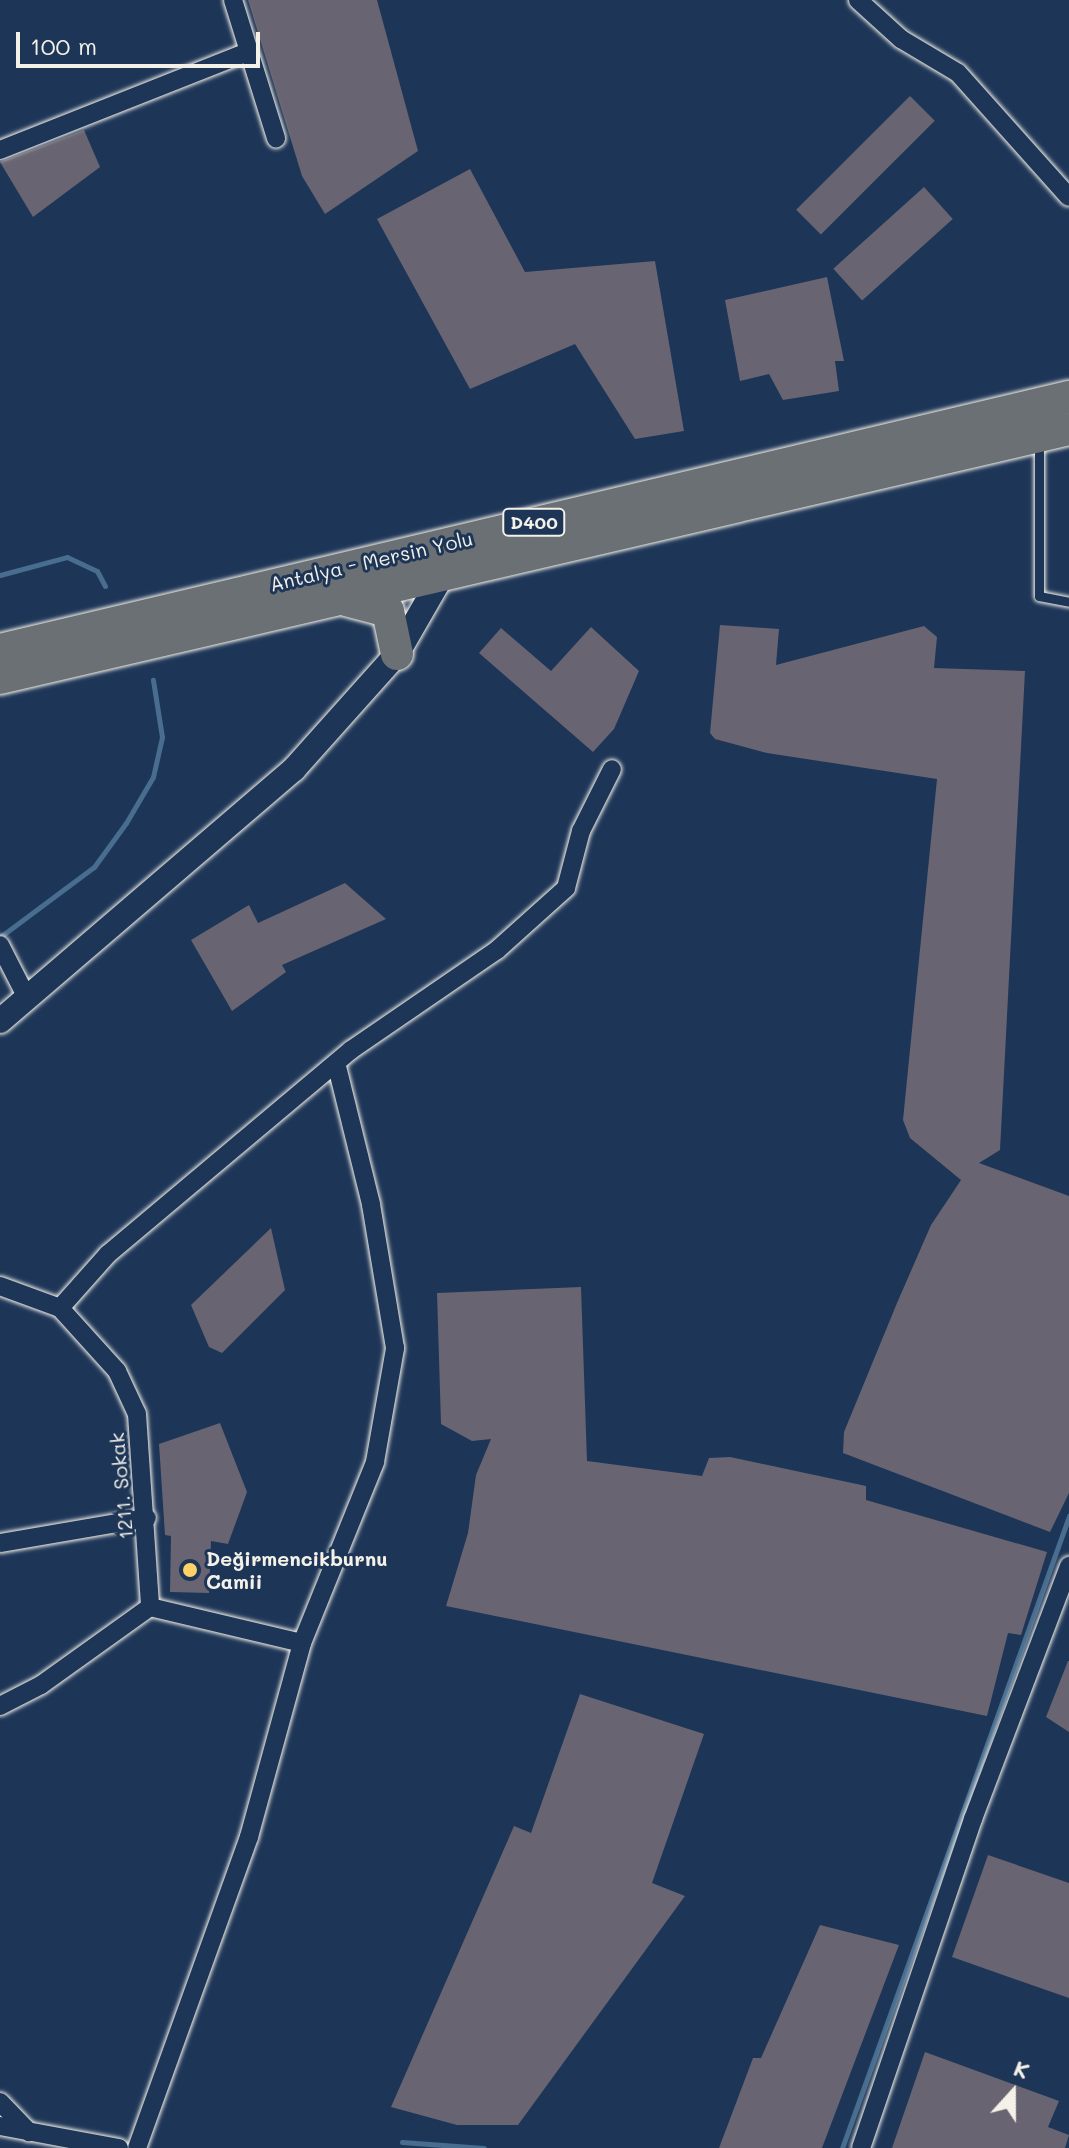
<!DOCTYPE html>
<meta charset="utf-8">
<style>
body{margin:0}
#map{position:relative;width:1069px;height:2148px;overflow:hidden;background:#1d3557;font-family:Mali,sans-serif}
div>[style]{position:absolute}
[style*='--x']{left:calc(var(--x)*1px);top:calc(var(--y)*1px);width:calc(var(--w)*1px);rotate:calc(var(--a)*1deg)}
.stream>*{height:5px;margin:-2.5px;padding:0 2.5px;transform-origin:2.5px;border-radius:2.5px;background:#486d8f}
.building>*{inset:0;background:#686472;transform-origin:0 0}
.roads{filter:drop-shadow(0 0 2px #f4f1e8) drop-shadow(0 0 2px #f4f1e8)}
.lane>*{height:9px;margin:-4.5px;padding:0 4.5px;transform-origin:4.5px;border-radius:4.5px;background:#1d3557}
.street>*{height:18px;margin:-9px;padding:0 9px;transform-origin:9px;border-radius:9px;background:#1d3557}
.secondary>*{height:24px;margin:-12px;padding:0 12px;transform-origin:12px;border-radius:12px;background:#1d3557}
.highway>*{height:32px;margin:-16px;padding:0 16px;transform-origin:16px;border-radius:16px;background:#6b7074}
.dots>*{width:22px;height:22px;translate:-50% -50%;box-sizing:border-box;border:4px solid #1d3557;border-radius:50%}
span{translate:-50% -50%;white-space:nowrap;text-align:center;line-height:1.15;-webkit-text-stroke:6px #1d3557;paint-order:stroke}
.shield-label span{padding:2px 6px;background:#1d3557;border:2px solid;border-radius:6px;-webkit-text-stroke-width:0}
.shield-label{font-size:18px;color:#f4f1e8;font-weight:700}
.street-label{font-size:20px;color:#f4f1e8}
.poi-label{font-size:20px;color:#f4f1e8;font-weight:700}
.left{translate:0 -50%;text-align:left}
.north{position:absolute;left:973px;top:2052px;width:80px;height:80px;-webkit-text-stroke:6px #1d3557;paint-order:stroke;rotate:21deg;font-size:22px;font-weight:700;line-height:32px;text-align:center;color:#f4f1e8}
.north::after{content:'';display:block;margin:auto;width:28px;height:36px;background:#f4f1e8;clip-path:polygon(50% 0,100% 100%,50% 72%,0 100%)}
.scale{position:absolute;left:16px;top:32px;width:244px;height:36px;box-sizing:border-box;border:4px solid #f4f1e8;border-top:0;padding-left:10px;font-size:24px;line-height:28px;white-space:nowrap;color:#f4f1e8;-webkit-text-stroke:6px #1d3557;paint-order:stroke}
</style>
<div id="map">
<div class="stream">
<i style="--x:0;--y:575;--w:69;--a:-15"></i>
<i style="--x:67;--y:557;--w:33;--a:25"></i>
<i style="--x:97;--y:571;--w:17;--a:62"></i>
<i style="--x:0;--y:937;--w:117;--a:-36.7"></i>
<i style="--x:94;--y:867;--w:54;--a:-54"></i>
<i style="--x:126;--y:823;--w:53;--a:-59.6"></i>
<i style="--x:153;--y:777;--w:41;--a:-77.3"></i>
<i style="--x:162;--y:737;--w:58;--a:-99"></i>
<i style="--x:402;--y:2142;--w:82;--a:4.2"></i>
<i style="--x:842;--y:2148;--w:672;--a:-70.24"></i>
</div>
<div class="building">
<i style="clip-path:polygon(248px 0,377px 0,418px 151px,325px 214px,302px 176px)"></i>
<i style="left:910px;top:96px;width:35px;height:161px;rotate:45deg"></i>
<i style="clip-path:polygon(84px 130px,100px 167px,33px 217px,0 162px)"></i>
<i style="clip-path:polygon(470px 169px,525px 272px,655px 261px,684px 431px,635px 439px,575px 344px,470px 389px,377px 219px)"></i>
<i style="left:924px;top:187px;width:43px;height:122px;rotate:48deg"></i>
<i style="clip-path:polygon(827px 277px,844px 361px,835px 361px,839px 391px,783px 400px,769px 374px,740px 381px,725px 300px)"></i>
<i style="clip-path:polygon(720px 625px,779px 629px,776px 665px,924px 626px,937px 637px,934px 668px,1025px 671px,1000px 1150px,979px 1163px,1069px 1196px,1069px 1493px,1050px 1532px,843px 1453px,844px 1432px,897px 1303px,931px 1225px,961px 1180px,910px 1138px,903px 1120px,937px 779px,767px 753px,715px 739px,710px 733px)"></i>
<i style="clip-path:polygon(591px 627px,639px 671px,614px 729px,593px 752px,479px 653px,501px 628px,551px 671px)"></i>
<i style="clip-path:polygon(345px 883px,386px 919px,282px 965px,286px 972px,232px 1011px,191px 940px,249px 905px,258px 923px)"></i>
<i style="clip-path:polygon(271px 1228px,285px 1290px,222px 1353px,209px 1347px,191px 1305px)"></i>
<i style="clip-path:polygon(581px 1287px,587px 1461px,702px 1476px,709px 1458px,730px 1457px,866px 1486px,866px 1500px,1047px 1552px,1021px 1635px,1008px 1633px,987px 1716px,446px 1606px,468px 1533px,476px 1475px,491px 1439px,472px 1441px,441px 1424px,437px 1293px)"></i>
<i style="clip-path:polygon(220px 1423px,247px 1492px,228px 1544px,211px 1541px,209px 1593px,170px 1592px,171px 1536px,165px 1535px,159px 1444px)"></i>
<i style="clip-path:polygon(1068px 1661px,1069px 1661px,1069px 1732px,1046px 1717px)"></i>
<i style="clip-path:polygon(580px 1694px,704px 1734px,652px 1883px,685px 1896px,518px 2125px,457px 2125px,391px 2107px,514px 1826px,531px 1833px)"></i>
<i style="clip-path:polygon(988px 1855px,1069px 1883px,1069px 1998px,952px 1957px)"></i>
<i style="clip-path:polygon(820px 1925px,899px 1945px,822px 2148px,719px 2148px,753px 2058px,761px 2058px)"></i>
<i style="clip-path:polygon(925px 2052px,1059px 2101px,1048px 2127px,1069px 2135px,1065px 2148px,892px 2148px)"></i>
</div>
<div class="roads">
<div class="lane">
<i style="--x:1039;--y:442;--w:154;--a:90"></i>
<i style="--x:1039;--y:596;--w:31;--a:11"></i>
</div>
<div class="street">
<i style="--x:233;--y:0;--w:145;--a:72.7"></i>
<i style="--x:858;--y:0;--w:58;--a:42.2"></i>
<i style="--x:901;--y:39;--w:66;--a:30.8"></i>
<i style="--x:958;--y:73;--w:166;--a:48.2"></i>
<i style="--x:0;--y:150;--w:266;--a:-21.6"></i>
<i style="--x:0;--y:945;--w:59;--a:63"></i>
<i style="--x:0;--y:1286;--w:64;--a:20.1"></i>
<i style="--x:60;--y:1308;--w:85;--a:47.9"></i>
<i style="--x:117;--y:1371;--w:47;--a:65.1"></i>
<i style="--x:137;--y:1414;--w:193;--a:86.1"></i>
<i style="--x:60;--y:1308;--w:72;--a:-48.4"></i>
<i style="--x:108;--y:1254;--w:317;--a:-40"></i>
<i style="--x:351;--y:1050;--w:177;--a:-34.4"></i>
<i style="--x:497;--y:950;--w:93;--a:-41.9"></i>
<i style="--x:566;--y:888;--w:59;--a:-75.3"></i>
<i style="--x:581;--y:831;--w:69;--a:-63.4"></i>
<i style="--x:0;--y:1543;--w:149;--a:-9.7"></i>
<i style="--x:0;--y:1706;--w:46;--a:-27.1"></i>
<i style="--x:41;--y:1685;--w:134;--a:-35.6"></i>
<i style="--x:150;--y:1607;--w:156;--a:13.3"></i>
<i style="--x:0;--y:2102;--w:42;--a:46"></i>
<i style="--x:0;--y:2126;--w:121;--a:10.5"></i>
<i style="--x:137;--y:2148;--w:331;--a:-70.2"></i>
<i style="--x:249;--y:1837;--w:201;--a:-74.7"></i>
<i style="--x:302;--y:1643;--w:195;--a:-68"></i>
<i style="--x:375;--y:1462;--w:116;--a:-80"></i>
<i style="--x:395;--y:1348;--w:146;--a:-99.5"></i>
<i style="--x:371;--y:1204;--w:145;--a:-103.9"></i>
<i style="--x:861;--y:2148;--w:348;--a:-71.2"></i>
<i style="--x:973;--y:1819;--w:271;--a:-69.2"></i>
</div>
<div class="secondary">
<i style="--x:0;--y:1021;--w:387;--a:-40.6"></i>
<i style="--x:294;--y:769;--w:154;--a:-48.2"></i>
<i style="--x:397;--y:654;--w:92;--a:-60.1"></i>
</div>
<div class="highway">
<i style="--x:346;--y:600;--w:43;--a:14.7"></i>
<i style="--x:388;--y:611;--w:44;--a:78.2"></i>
<i style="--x:0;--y:650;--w:1099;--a:-13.32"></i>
<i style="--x:0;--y:678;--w:1098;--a:-13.11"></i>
</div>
</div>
<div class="dots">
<i style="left:190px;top:1570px;background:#ffd166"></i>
</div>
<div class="shield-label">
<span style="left:534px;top:522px">D400</span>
</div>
<div class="street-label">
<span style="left:371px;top:561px;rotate:-13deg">Antalya - Mersin Yolu</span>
<span style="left:121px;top:1486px;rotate:-95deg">1211. Sokak</span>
</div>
<div class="poi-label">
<span class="left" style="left:206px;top:1570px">Değirmencikburnu<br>Camii</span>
</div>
<div class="north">K</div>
<div class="scale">100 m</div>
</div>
